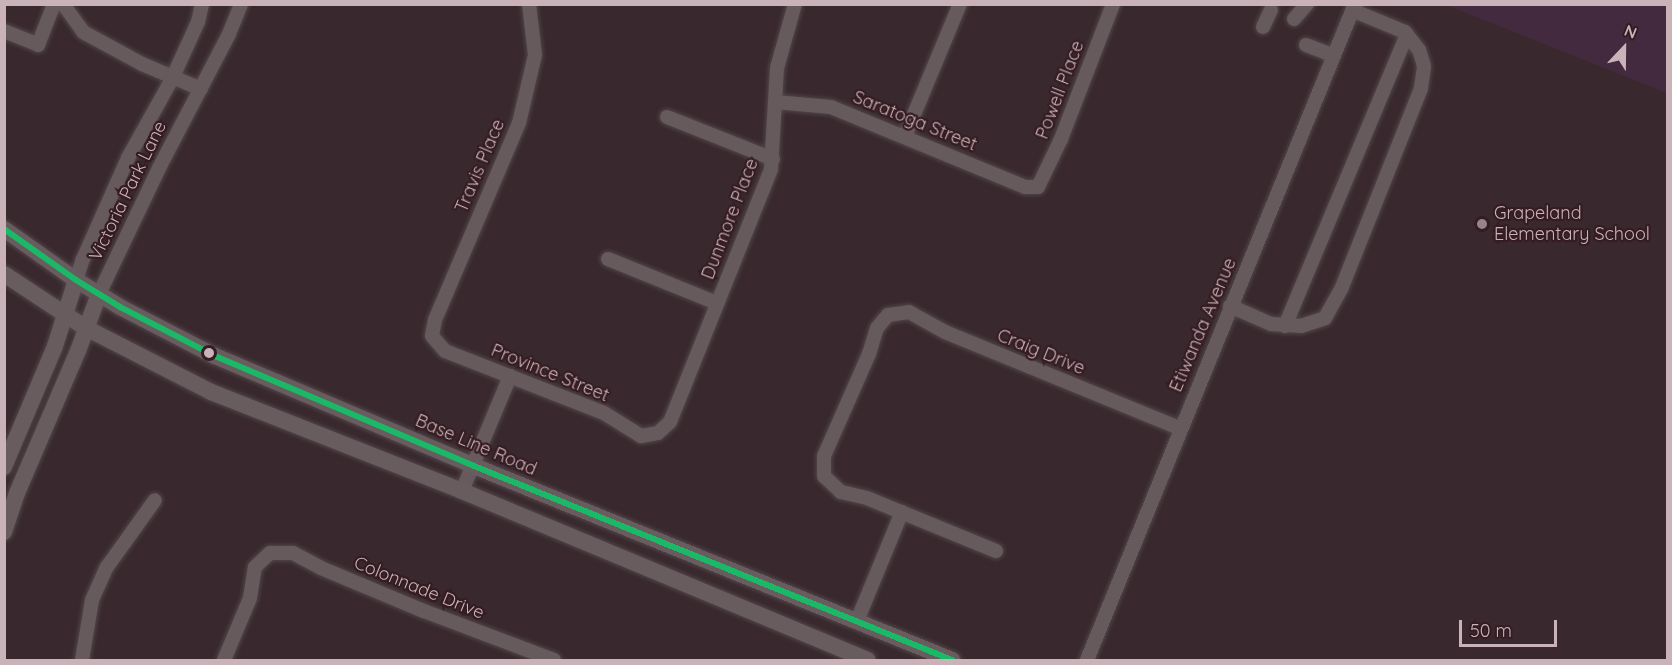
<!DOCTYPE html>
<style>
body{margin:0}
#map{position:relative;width:1672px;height:665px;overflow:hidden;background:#39292e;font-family:Quicksand,sans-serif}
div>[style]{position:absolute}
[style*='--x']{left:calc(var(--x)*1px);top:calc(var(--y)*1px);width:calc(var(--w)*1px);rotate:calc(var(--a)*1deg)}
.green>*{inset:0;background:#432a3e}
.roads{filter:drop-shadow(0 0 2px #514649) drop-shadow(0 0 2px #514649)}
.minor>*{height:14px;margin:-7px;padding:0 7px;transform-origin:7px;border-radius:7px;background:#665a5c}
.major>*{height:16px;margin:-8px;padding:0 8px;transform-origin:8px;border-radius:8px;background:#685c5e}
.bus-1>*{height:6px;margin:-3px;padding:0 3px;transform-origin:3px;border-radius:3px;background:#1ab867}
.dots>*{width:16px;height:16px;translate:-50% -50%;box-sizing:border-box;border:3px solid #341c22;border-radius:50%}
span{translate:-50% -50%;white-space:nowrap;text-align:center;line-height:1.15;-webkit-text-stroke:4.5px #341c22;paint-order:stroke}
.street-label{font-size:18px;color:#cab3b8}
.poi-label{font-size:18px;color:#cab3b8}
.left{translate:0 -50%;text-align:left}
.frame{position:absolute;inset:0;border:6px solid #cab3b8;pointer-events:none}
.north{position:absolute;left:1594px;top:18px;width:60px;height:60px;-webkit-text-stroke:4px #341c22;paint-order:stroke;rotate:22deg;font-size:16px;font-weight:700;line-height:24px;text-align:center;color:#cab3b8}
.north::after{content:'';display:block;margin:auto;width:21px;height:27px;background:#cab3b8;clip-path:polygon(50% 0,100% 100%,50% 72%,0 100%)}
.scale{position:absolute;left:1459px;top:620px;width:98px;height:27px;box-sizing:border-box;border:3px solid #cab3b8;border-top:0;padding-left:8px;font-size:18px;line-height:21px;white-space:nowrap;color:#cab3b8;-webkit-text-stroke:4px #341c22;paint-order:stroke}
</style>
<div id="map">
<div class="green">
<i style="clip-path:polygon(1446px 5px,1667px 5px,1667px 93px)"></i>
</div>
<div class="roads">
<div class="minor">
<i style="--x:63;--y:4;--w:34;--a:54"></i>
<i style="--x:83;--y:32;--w:67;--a:28.5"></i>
<i style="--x:142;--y:64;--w:64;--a:23"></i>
<i style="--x:529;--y:4;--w:51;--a:83.3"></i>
<i style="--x:535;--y:55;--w:70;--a:103.2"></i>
<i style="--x:519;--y:123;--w:214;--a:113.1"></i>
<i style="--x:435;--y:320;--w:16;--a:101"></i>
<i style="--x:432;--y:336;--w:20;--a:49"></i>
<i style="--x:445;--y:351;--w:171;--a:21.3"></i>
<i style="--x:604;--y:413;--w:44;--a:31.9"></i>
<i style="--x:641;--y:436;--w:17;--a:-10"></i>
<i style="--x:658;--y:433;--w:16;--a:-43"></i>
<i style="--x:670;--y:422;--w:272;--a:-68.2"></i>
<i style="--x:771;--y:169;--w:101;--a:-86.6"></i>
<i style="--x:777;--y:68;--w:66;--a:-74.3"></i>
<i style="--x:1294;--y:19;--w:20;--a:-49"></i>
<i style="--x:1263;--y:27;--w:19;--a:-65"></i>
<i style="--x:4;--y:31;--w:37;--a:22"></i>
<i style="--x:38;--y:45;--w:44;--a:-68.7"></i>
<i style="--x:1306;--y:45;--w:30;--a:21"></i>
<i style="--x:775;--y:102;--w:56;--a:5.1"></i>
<i style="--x:831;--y:107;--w:210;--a:22.4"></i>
<i style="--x:1025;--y:187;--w:13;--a:0"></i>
<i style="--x:1038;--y:187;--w:53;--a:-64.4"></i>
<i style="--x:1061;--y:139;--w:145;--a:-68.9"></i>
<i style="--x:667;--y:117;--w:114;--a:21.6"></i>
<i style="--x:905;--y:136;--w:143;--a:-67.4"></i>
<i style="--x:608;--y:259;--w:118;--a:22"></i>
<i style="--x:76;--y:280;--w:22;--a:-72"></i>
<i style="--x:83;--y:259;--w:111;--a:-66"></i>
<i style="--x:128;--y:158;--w:90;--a:-60.9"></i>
<i style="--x:172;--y:79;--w:63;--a:-65.5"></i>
<i style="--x:198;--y:22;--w:18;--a:-77"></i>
<i style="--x:99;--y:294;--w:140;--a:-64.5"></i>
<i style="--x:159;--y:168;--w:151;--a:-62.4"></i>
<i style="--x:229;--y:34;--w:32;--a:-68"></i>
<i style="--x:1230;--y:306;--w:45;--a:23.7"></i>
<i style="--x:1271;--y:324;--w:30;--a:4"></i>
<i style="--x:1301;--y:326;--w:25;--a:-18"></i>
<i style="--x:1325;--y:318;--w:35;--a:-61"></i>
<i style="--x:1342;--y:287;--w:214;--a:-68.3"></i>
<i style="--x:1421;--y:88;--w:22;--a:-82"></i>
<i style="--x:1424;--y:66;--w:17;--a:-107"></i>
<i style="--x:1419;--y:50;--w:23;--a:-128"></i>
<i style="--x:1405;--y:32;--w:57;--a:-157.5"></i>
<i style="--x:1285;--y:326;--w:316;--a:-67.3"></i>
<i style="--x:462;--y:491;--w:125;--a:-67.3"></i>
<i style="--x:996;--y:551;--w:139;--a:-157.7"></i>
<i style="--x:867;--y:498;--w:27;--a:-167"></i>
<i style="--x:841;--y:492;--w:23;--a:-137"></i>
<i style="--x:824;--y:476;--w:20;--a:-90"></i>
<i style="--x:824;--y:456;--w:111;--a:-66.2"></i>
<i style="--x:869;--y:354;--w:27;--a:-73"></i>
<i style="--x:877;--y:328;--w:17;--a:-50"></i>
<i style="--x:888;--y:315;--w:21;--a:-8"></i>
<i style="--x:909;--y:312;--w:41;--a:29.1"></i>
<i style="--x:945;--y:332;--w:255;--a:22.3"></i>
<i style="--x:857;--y:621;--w:118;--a:-67.6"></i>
<i style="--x:82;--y:660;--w:61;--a:-80.5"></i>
<i style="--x:92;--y:600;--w:36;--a:-66"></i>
<i style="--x:107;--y:567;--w:82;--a:-54.4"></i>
<i style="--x:224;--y:660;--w:67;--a:-67.2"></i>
<i style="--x:250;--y:598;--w:31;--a:-81"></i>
<i style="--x:255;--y:567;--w:21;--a:-43"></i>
<i style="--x:270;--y:553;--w:23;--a:0"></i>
<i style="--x:293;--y:553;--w:32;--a:28"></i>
<i style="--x:321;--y:568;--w:112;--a:22.7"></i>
<i style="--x:424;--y:611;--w:139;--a:20.7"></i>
<i style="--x:1087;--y:660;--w:709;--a:-67.78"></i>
</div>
<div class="major">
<i style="--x:4;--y:229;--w:88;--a:35.3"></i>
<i style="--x:76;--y:280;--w:52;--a:31.5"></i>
<i style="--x:120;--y:307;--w:107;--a:27.3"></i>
<i style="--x:215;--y:356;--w:281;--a:23"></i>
<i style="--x:474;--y:466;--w:516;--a:22.09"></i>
<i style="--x:4;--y:274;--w:98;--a:33.4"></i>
<i style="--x:86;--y:328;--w:140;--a:27.1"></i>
<i style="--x:211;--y:392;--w:270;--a:21.5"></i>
<i style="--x:462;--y:491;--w:439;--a:22.6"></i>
<i style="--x:4;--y:467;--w:131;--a:-67.1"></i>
<i style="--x:55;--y:346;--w:69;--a:-72.3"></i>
<i style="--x:4;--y:532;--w:41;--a:-71.6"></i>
<i style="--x:17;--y:493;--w:155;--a:-66.8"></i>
<i style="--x:78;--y:351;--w:61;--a:-69.8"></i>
</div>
</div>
<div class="bus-1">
<i style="--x:4;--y:229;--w:88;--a:35.3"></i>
<i style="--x:76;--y:280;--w:52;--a:31.5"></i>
<i style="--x:120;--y:307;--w:107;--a:27.3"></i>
<i style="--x:215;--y:356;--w:281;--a:23"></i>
<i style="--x:474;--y:466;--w:516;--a:22.09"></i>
</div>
<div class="dots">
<i style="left:1482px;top:224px;background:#978388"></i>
<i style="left:209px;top:353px;background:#cab3b8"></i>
</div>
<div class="street-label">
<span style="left:1060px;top:90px;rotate:-69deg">Powell Place</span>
<span style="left:915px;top:121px;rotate:22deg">Saratoga Street</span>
<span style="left:480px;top:166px;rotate:-67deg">Travis Place</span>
<span style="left:128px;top:191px;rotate:-64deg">Victoria Park Lane</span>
<span style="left:730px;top:219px;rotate:-69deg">Dunmore Place</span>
<span style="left:1203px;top:325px;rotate:-67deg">Etiwanda Avenue</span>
<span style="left:1041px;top:352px;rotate:22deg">Craig Drive</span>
<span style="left:550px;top:373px;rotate:22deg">Province Street</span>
<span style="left:476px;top:445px;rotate:23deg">Base Line Road</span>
<span style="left:419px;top:588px;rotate:22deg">Colonnade Drive</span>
</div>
<div class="poi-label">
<span class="left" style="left:1494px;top:224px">Grapeland<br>Elementary School</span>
</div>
<div class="frame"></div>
<div class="north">N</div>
<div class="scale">50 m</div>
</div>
